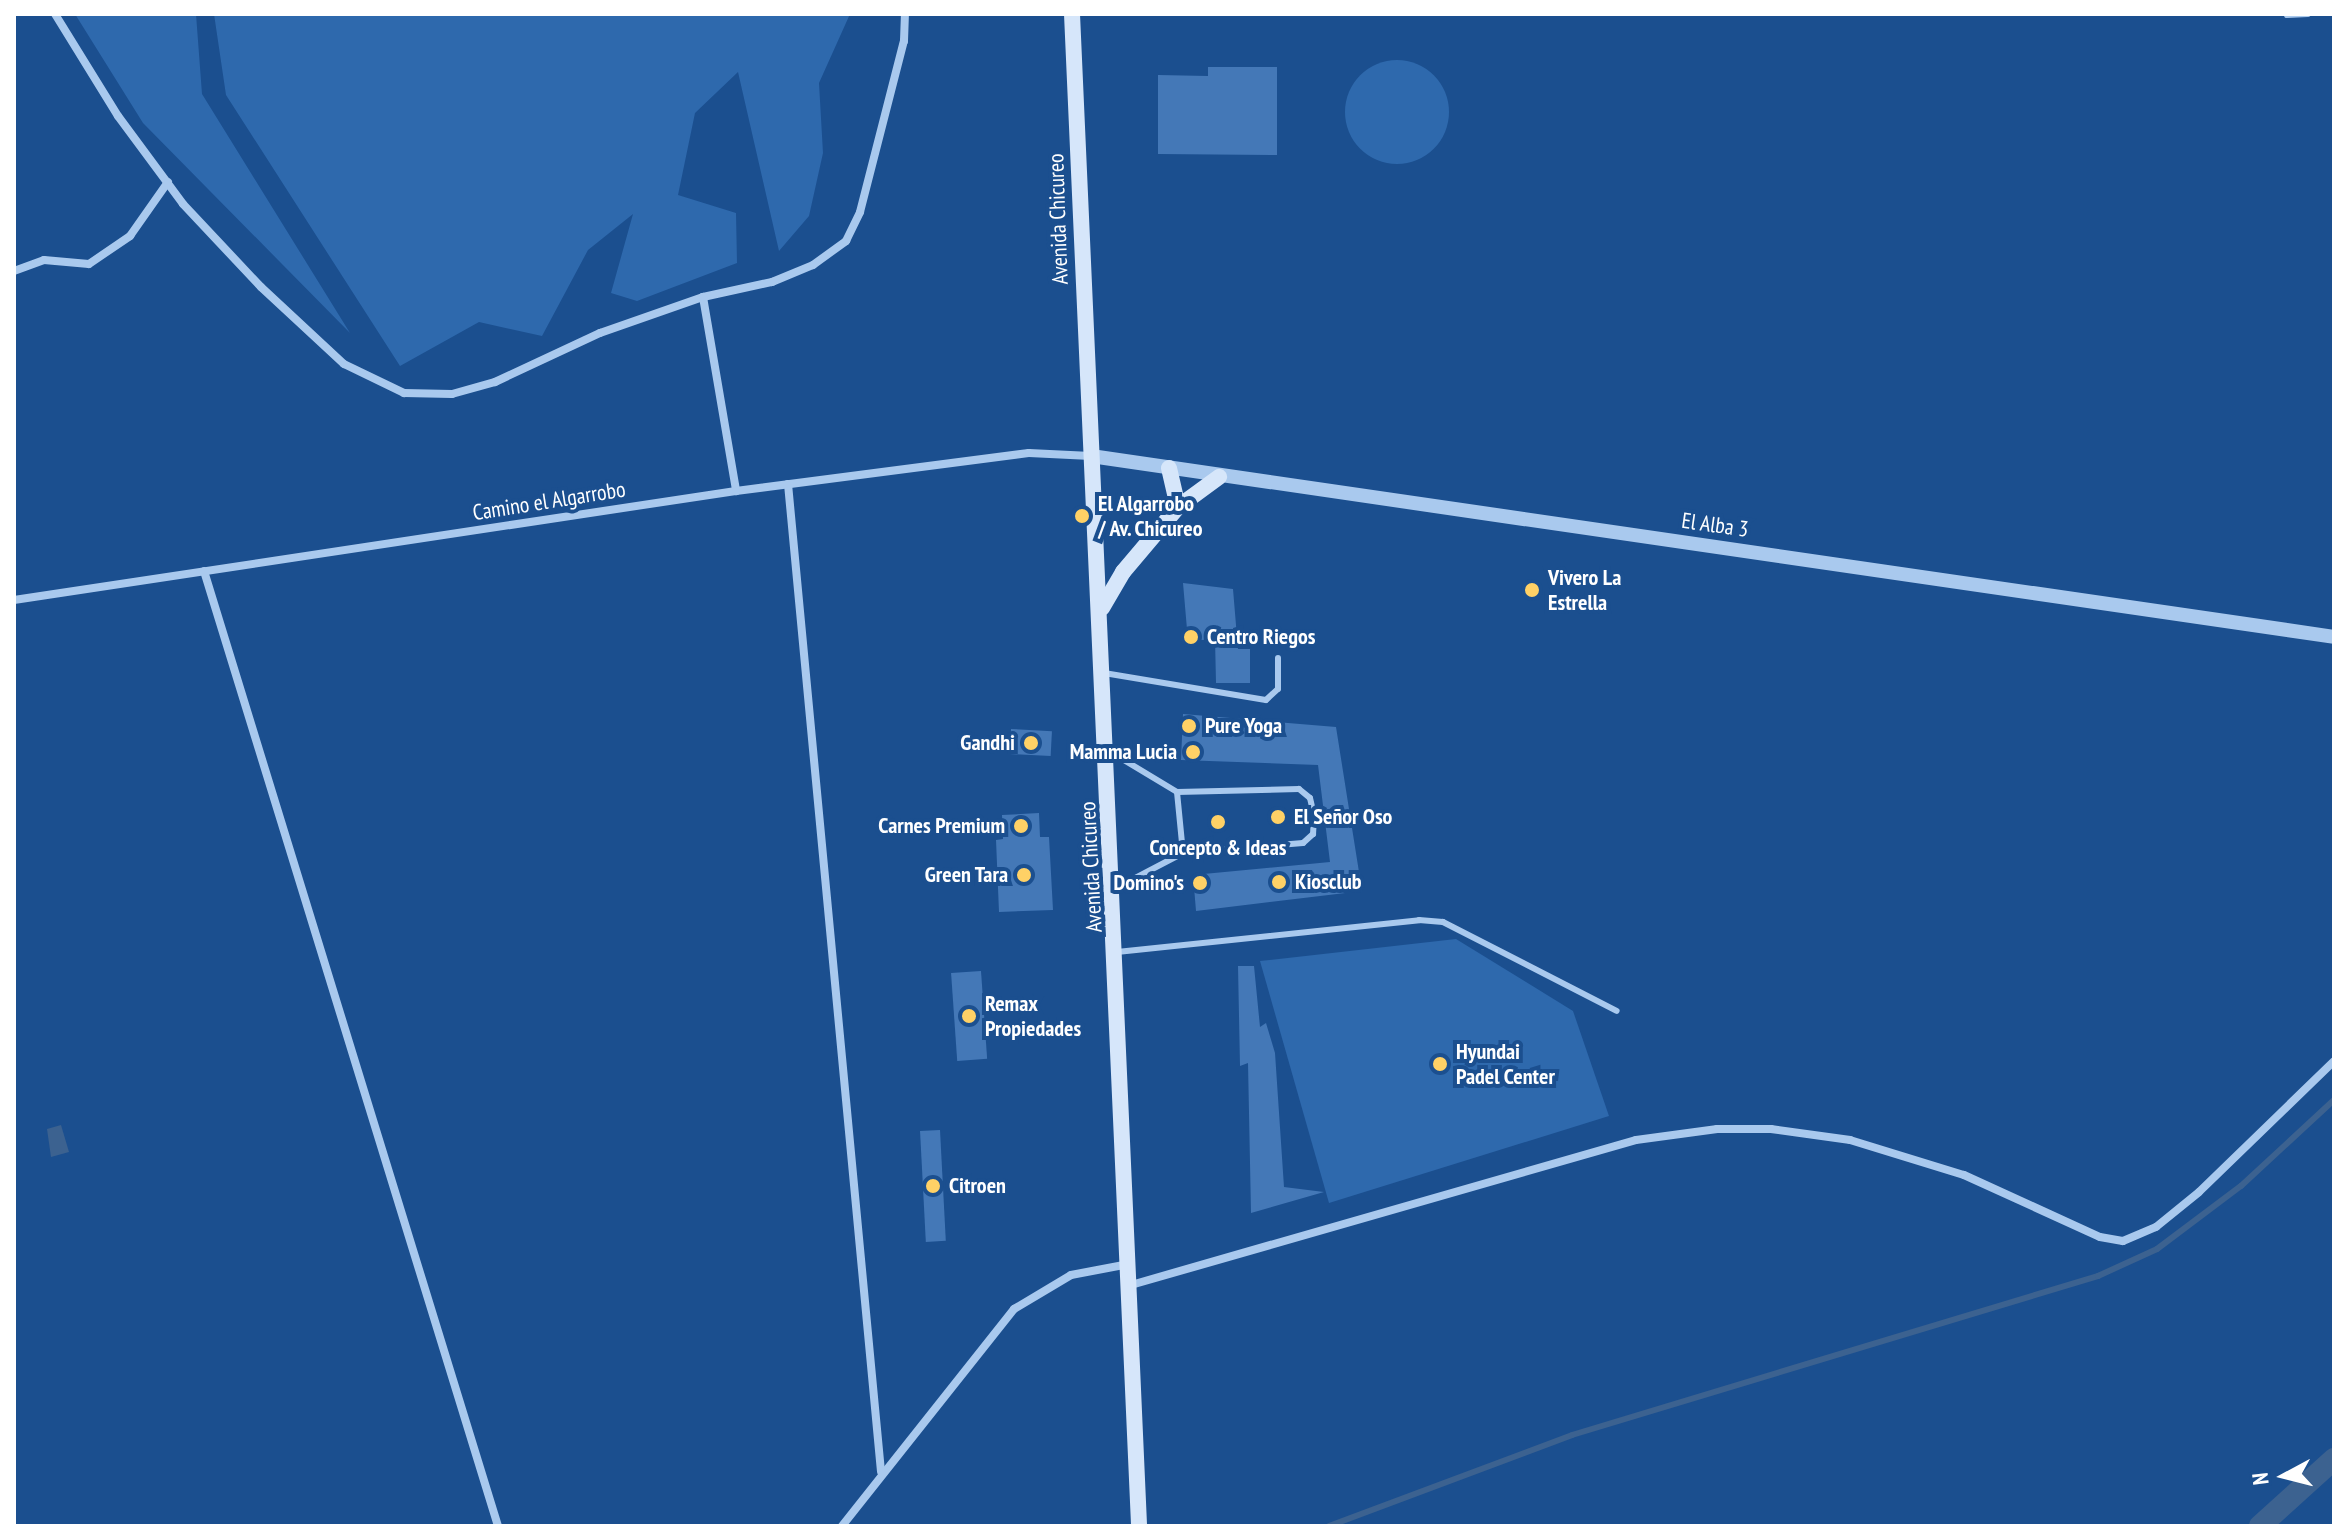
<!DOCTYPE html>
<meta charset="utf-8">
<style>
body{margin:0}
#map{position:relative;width:2348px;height:1540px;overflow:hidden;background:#1b4f8f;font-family:"PT Sans Narrow",sans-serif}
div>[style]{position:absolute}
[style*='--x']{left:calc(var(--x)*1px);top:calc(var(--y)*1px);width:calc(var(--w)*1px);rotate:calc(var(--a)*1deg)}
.green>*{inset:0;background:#2e69ad}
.round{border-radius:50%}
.water>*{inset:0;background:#3c6290}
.stream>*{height:6px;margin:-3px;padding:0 3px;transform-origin:3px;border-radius:3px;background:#3c6290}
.canal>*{height:22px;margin:-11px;padding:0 11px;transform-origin:11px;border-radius:11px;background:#3c6290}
.building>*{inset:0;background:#4478b7;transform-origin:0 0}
.service>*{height:6px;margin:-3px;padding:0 3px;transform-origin:3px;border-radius:3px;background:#a9c9ee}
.minor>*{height:8px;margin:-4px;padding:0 4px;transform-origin:4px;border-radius:4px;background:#a9c9ee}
.tertiary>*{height:14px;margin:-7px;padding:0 7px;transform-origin:7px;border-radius:7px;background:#a9c9ee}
.secondary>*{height:16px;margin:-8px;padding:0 8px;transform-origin:8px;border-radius:8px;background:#d6e6fa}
.dots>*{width:22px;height:22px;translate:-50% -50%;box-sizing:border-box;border:4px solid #1b4f8f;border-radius:50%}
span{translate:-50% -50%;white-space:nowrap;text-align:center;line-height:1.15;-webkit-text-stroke:8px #1b4f8f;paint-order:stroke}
.street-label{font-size:22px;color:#fff}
.poi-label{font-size:22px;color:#fff;font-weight:700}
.left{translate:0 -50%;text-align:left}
.right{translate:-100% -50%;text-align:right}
.frame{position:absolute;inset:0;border:16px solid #fff;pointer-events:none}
.north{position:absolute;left:2244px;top:1436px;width:80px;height:80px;-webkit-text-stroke:6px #1b4f8f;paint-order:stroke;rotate:263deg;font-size:22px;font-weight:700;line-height:32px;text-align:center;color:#fff}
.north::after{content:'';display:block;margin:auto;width:28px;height:36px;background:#fff;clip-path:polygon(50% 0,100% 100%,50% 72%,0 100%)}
</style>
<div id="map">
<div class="green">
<i style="clip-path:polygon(75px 14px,196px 14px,202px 94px,350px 333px,143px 123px)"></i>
<i style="clip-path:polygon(214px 14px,850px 14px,819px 83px,823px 153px,809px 216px,779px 251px,738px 72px,695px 113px,678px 195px,736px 213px,737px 263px,637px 301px,611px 293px,633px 214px,588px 250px,542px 336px,479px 322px,400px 366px,226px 95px)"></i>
<i class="round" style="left:1345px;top:60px;width:104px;height:104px"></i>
<i style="clip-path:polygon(1456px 939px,1573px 1011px,1609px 1116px,1329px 1203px,1260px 961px)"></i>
</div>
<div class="water">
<i style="clip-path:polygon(61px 1125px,69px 1152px,51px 1157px,47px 1129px)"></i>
</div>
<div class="stream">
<i style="--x:1329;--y:1526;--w:259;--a:-20.5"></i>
<i style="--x:1572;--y:1435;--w:550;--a:-16.82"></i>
<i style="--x:2098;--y:1276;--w:65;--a:-24.6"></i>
<i style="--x:2157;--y:1249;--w:105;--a:-36.9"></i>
<i style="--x:2241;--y:1186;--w:127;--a:-42.8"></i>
</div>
<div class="canal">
<i style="--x:2260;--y:1526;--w:100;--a:-42.2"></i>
</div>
<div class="building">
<i style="clip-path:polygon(1208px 67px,1277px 67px,1277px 155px,1158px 154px,1158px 75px,1208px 76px)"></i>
<i style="clip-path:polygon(1183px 583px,1233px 589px,1238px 649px,1250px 649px,1250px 683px,1216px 683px,1215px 639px,1188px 641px)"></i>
<i style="clip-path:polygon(1183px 714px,1336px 727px,1362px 891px,1196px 911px,1193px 875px,1330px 862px,1318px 765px,1181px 760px)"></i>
<i style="left:1011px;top:729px;width:41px;height:25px;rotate:3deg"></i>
<i style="clip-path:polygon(1039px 813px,1040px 837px,1049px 837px,1053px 910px,999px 912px,996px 840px,1003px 839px,1002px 815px)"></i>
<i style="clip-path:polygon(1238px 966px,1254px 966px,1260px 1027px,1266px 1023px,1275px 1053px,1284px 1187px,1324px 1192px,1251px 1213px,1248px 1063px,1240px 1066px)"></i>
<i style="left:981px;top:971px;width:88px;height:30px;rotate:86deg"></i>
<i style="left:940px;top:1130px;width:111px;height:20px;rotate:87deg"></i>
</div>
<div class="service">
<i style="--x:2287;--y:15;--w:21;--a:-3"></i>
<i style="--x:1104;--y:673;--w:164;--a:9.5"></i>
<i style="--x:1266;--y:700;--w:16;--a:-43"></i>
<i style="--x:1278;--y:689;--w:31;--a:-90"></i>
<i style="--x:1109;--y:751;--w:79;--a:31.1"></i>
<i style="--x:1177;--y:792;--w:122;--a:-1.4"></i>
<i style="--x:1299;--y:789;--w:14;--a:39"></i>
<i style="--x:1310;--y:798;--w:18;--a:77"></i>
<i style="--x:1314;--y:816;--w:18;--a:93"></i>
<i style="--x:1313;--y:834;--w:13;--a:138"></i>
<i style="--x:1303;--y:843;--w:120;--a:175.2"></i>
<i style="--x:1183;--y:853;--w:78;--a:152.4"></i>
<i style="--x:1177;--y:792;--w:61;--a:84.4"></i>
<i style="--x:1117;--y:952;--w:304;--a:-6"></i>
<i style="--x:1419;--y:920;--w:24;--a:5"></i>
<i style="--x:1443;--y:922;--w:195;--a:27.1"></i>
</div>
<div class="minor">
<i style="--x:55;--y:14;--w:120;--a:58.3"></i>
<i style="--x:118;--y:116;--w:109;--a:53.5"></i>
<i style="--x:183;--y:204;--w:114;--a:46.8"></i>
<i style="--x:261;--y:287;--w:113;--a:42.9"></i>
<i style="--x:344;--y:364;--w:67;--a:25.8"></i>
<i style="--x:404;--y:393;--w:48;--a:1.2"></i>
<i style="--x:452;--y:394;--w:45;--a:-15.6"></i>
<i style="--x:495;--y:382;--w:116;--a:-25"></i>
<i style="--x:600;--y:333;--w:109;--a:-19.3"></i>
<i style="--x:703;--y:297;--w:71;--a:-12.3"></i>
<i style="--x:772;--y:282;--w:44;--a:-22.5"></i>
<i style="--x:813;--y:265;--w:41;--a:-36"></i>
<i style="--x:846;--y:241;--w:32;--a:-64"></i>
<i style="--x:860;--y:212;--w:177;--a:-75.6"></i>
<i style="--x:904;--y:41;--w:27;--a:-88"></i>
<i style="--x:14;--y:271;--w:32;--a:-20"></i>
<i style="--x:44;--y:260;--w:45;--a:5.1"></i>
<i style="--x:89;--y:264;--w:50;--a:-34.3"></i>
<i style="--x:130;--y:236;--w:66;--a:-54.9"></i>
<i style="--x:703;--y:297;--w:197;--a:80.3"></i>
<i style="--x:788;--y:484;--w:992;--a:84.62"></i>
<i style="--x:204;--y:571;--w:999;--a:72.89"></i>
<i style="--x:14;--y:600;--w:730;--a:-8.59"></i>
<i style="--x:736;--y:491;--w:295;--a:-7.4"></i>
<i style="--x:1029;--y:453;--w:62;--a:2.8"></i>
<i style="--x:1131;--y:1285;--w:525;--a:-16.02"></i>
<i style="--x:1636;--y:1140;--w:82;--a:-7.7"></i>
<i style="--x:1717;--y:1129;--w:54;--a:0"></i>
<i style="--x:1771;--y:1129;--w:80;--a:7.9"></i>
<i style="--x:1850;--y:1140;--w:119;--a:17.1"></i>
<i style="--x:1964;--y:1175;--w:149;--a:24.5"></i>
<i style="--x:2100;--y:1237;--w:23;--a:10"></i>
<i style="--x:2123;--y:1241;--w:36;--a:-23"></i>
<i style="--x:2156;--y:1227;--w:55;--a:-39.1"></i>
<i style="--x:2199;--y:1192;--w:188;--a:-44.1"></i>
<i style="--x:842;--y:1526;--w:277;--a:-51.6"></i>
<i style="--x:1014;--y:1309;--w:66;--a:-30.8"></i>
<i style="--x:1071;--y:1275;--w:59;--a:-10.7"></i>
</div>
<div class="tertiary">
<i style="--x:1091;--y:456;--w:1256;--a:8.28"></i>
</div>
<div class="secondary">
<i style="--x:1072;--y:14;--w:1513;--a:87.46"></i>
<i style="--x:1169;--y:468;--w:40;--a:77"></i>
<i style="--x:1102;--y:608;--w:42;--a:-59.7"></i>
<i style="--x:1123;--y:572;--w:85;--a:-49.8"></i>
<i style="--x:1178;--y:507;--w:51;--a:-36.2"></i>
</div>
<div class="dots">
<i style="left:1082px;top:516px;background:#ffd166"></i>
<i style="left:1532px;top:590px;background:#ffd166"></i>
<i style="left:1191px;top:637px;background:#ffd166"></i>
<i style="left:1189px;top:726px;background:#ffd166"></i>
<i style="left:1031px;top:743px;background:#ffd166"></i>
<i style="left:1193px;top:752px;background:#ffd166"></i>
<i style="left:1278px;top:817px;background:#ffd166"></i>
<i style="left:1218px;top:822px;background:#ffd166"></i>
<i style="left:1021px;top:826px;background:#ffd166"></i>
<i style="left:1024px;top:875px;background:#ffd166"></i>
<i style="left:1279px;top:882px;background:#ffd166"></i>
<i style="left:1200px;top:883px;background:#ffd166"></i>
<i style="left:969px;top:1016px;background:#ffd166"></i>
<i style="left:1440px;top:1064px;background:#ffd166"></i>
<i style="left:933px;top:1186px;background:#ffd166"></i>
</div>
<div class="street-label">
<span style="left:1058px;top:219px;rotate:-92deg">Avenida Chicureo</span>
<span style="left:549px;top:501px;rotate:-9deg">Camino el Algarrobo</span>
<span style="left:1715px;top:525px;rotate:8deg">El Alba 3</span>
<span style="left:1091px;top:867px;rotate:-93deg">Avenida Chicureo</span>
</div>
<div class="poi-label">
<span class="left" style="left:1098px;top:516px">El Algarrobo<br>/ Av. Chicureo</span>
<span class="left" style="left:1548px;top:590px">Vivero La<br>Estrella</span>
<span class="left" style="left:1207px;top:637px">Centro Riegos</span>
<span class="left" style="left:1205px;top:726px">Pure Yoga</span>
<span class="right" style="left:1015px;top:743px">Gandhi</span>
<span class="right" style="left:1177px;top:752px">Mamma Lucia</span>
<span class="left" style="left:1294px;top:817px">El Señor Oso</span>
<span class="right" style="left:1005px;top:826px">Carnes Premium</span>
<span style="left:1218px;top:848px">Concepto &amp; Ideas</span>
<span class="right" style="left:1008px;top:875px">Green Tara</span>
<span class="left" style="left:1295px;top:882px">Kiosclub</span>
<span class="right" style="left:1184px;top:883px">Domino's</span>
<span class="left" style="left:985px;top:1016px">Remax<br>Propiedades</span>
<span class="left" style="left:1456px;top:1064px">Hyundai<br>Padel Center</span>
<span class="left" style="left:949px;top:1186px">Citroen</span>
</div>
<div class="frame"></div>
<div class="north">N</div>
</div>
